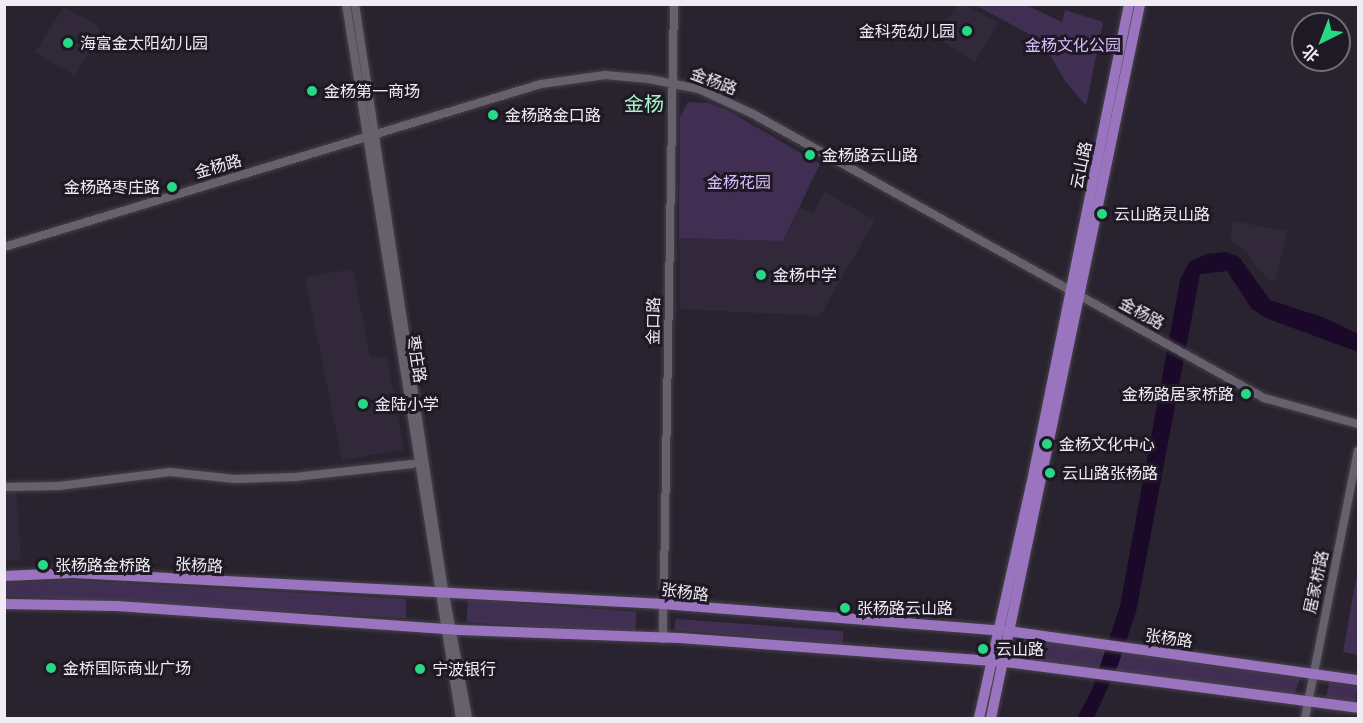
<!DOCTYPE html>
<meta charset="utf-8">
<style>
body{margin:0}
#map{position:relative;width:1363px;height:723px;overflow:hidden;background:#28232e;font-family:"Asap Condensed","Noto Sans SC",sans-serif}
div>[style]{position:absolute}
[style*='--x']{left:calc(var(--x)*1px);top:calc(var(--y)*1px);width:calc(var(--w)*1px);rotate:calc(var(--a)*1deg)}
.built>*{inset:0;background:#31293a}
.green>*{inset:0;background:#412f53;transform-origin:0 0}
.water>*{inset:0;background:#1a0929}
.roads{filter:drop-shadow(0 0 2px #46424b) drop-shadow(0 0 2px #46424b)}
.minor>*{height:8px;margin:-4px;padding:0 4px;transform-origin:4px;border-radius:4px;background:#67616e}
.major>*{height:10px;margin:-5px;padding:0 5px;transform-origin:5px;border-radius:5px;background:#9b74c0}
.dots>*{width:16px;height:16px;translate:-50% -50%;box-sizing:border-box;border:3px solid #1e1924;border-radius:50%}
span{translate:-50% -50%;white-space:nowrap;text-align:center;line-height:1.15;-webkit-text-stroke:6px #1e1924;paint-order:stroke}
.poi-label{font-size:16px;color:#efecf3}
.right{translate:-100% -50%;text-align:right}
.left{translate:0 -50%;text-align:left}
.park-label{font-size:16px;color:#dabbfd}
.street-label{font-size:16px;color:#efecf3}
.quarter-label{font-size:20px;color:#a7f3c3}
.frame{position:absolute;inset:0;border:6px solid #efecf3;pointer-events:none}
.north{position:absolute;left:1291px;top:12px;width:60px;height:60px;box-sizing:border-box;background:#1e1924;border:2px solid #726d77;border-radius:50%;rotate:222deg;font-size:16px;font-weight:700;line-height:24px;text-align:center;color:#efecf3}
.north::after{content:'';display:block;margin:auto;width:21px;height:27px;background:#27d885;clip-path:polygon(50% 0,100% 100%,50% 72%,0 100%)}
</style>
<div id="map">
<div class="built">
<i style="clip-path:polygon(956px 5px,966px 5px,998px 23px,975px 62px,937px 38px)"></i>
<i style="clip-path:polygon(64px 7px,98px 26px,100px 35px,75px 76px,35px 52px)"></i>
<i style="clip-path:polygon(824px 192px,875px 220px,820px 316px,680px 309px,679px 238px,783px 241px,800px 207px,813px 214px)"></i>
<i style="clip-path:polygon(1233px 221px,1287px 231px,1275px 282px,1267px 279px,1242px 247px,1230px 242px)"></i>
<i style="clip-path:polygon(353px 269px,370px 357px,387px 357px,404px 450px,342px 460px,305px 277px)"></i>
<i style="clip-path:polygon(4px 485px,16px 485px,21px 559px,5px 561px)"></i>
</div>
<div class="green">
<i style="clip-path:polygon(975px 5px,1026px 5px,1062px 22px,1065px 10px,1103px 22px,1086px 106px,1065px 81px,1042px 41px)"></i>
<i style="clip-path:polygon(688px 102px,709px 103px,727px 110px,820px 164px,783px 241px,679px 238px,680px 117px)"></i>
<i style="clip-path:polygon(1358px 568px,1358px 655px,1343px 652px)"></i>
<i style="clip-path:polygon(73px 580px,406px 599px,406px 618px,5px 596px,5px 583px)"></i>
<i style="left:468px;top:600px;width:169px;height:22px;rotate:4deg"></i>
<i style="clip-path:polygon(676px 619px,843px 631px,843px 644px,674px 630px)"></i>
<i style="clip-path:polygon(1022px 638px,1300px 678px,1294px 696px,1021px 660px)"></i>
<i style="left:1329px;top:682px;width:29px;height:16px;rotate:10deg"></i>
</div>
<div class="water">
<i style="clip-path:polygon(1207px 254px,1226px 252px,1239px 257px,1270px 300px,1325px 318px,1358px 334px,1358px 352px,1266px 318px,1252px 309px,1227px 271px,1200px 274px,1136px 612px,1118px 665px,1094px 718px,1077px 718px,1092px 690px,1120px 606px,1180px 280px,1189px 262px)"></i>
</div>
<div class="roads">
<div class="minor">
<i style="--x:346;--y:4;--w:723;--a:80.93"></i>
<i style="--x:355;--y:4;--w:587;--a:81.37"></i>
<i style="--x:443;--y:584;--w:136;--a:79.4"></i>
<i style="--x:4;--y:247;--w:561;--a:-16.89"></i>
<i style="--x:541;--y:84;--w:65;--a:-8"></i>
<i style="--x:605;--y:75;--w:44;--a:5.2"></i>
<i style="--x:649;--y:79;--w:51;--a:11.3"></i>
<i style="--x:699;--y:89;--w:60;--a:24.8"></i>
<i style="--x:753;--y:114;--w:585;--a:29.06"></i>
<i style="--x:1264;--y:398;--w:98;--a:15.5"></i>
<i style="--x:4;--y:487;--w:55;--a:-1"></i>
<i style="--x:59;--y:486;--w:112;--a:-7.2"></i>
<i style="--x:170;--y:472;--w:65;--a:6.1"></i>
<i style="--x:235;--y:479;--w:60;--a:-1.9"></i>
<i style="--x:295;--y:477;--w:118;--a:-6.3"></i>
<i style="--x:663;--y:639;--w:635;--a:-89.01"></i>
<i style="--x:1305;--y:718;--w:272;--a:-78.8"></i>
</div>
<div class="major">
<i style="--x:4;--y:576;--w:69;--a:-2.5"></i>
<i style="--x:73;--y:573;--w:591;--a:3.01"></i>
<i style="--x:663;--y:604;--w:353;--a:4.5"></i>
<i style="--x:1015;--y:632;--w:346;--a:8"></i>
<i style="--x:4;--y:604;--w:113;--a:1"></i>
<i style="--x:117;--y:606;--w:343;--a:4"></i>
<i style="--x:459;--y:630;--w:221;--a:2.1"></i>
<i style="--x:680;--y:638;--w:327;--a:4.2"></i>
<i style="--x:1006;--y:662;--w:355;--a:7.4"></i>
<i style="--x:979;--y:718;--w:238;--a:-77.4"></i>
<i style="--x:1031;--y:486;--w:492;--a:-78.5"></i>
<i style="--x:991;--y:718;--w:729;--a:-78.21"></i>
</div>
</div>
<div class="dots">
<i style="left:967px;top:31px;background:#27d885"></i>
<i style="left:68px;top:43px;background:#27d885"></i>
<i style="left:312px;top:91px;background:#27d885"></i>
<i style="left:493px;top:115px;background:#27d885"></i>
<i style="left:810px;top:155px;background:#27d885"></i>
<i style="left:172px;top:187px;background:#27d885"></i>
<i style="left:1102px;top:214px;background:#27d885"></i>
<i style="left:761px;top:275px;background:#27d885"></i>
<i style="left:1246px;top:394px;background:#27d885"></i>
<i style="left:363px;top:404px;background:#27d885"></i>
<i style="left:1047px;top:444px;background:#27d885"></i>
<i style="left:1050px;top:473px;background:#27d885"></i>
<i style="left:43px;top:565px;background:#27d885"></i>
<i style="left:845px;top:608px;background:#27d885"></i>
<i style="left:983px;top:649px;background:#27d885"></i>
<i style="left:51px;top:668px;background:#27d885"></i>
<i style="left:420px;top:669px;background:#27d885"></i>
</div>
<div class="poi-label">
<span class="right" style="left:955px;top:31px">金科苑幼儿园</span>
<span class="left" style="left:80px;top:43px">海富金太阳幼儿园</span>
<span class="left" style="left:324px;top:91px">金杨第一商场</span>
<span class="left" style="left:505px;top:115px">金杨路金口路</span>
<span class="left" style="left:822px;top:155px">金杨路云山路</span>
<span class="right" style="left:160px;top:187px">金杨路枣庄路</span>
<span class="left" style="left:1114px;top:214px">云山路灵山路</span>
<span class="left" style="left:773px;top:275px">金杨中学</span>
<span class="right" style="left:1234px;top:394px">金杨路居家桥路</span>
<span class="left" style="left:375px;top:404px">金陆小学</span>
<span class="left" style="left:1059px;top:444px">金杨文化中心</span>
<span class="left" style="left:1062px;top:473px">云山路张杨路</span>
<span class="left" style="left:55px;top:565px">张杨路金桥路</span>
<span class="left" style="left:857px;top:608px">张杨路云山路</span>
<span class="left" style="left:996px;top:649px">云山路</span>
<span class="left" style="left:63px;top:668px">金桥国际商业广场</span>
<span class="left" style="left:432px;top:669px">宁波银行</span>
</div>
<div class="park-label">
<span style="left:1073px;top:45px">金杨文化公园</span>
<span style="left:739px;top:182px">金杨花园</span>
</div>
<div class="street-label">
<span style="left:714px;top:81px;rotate:21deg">金杨路</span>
<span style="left:1081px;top:165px;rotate:-78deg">云山路</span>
<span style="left:218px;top:166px;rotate:-16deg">金杨路</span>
<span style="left:1142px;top:313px;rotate:29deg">金杨路</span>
<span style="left:653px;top:321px;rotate:-89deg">金口路</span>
<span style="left:417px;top:359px;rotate:81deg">枣庄路</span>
<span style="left:199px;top:565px;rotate:3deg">张杨路</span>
<span style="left:1316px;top:582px;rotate:-78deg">居家桥路</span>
<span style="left:685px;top:592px;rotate:7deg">张杨路</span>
<span style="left:1169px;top:638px;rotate:8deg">张杨路</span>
</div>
<div class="quarter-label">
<span style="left:644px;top:103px">金杨</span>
</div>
<div class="frame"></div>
<div class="north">北</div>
</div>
